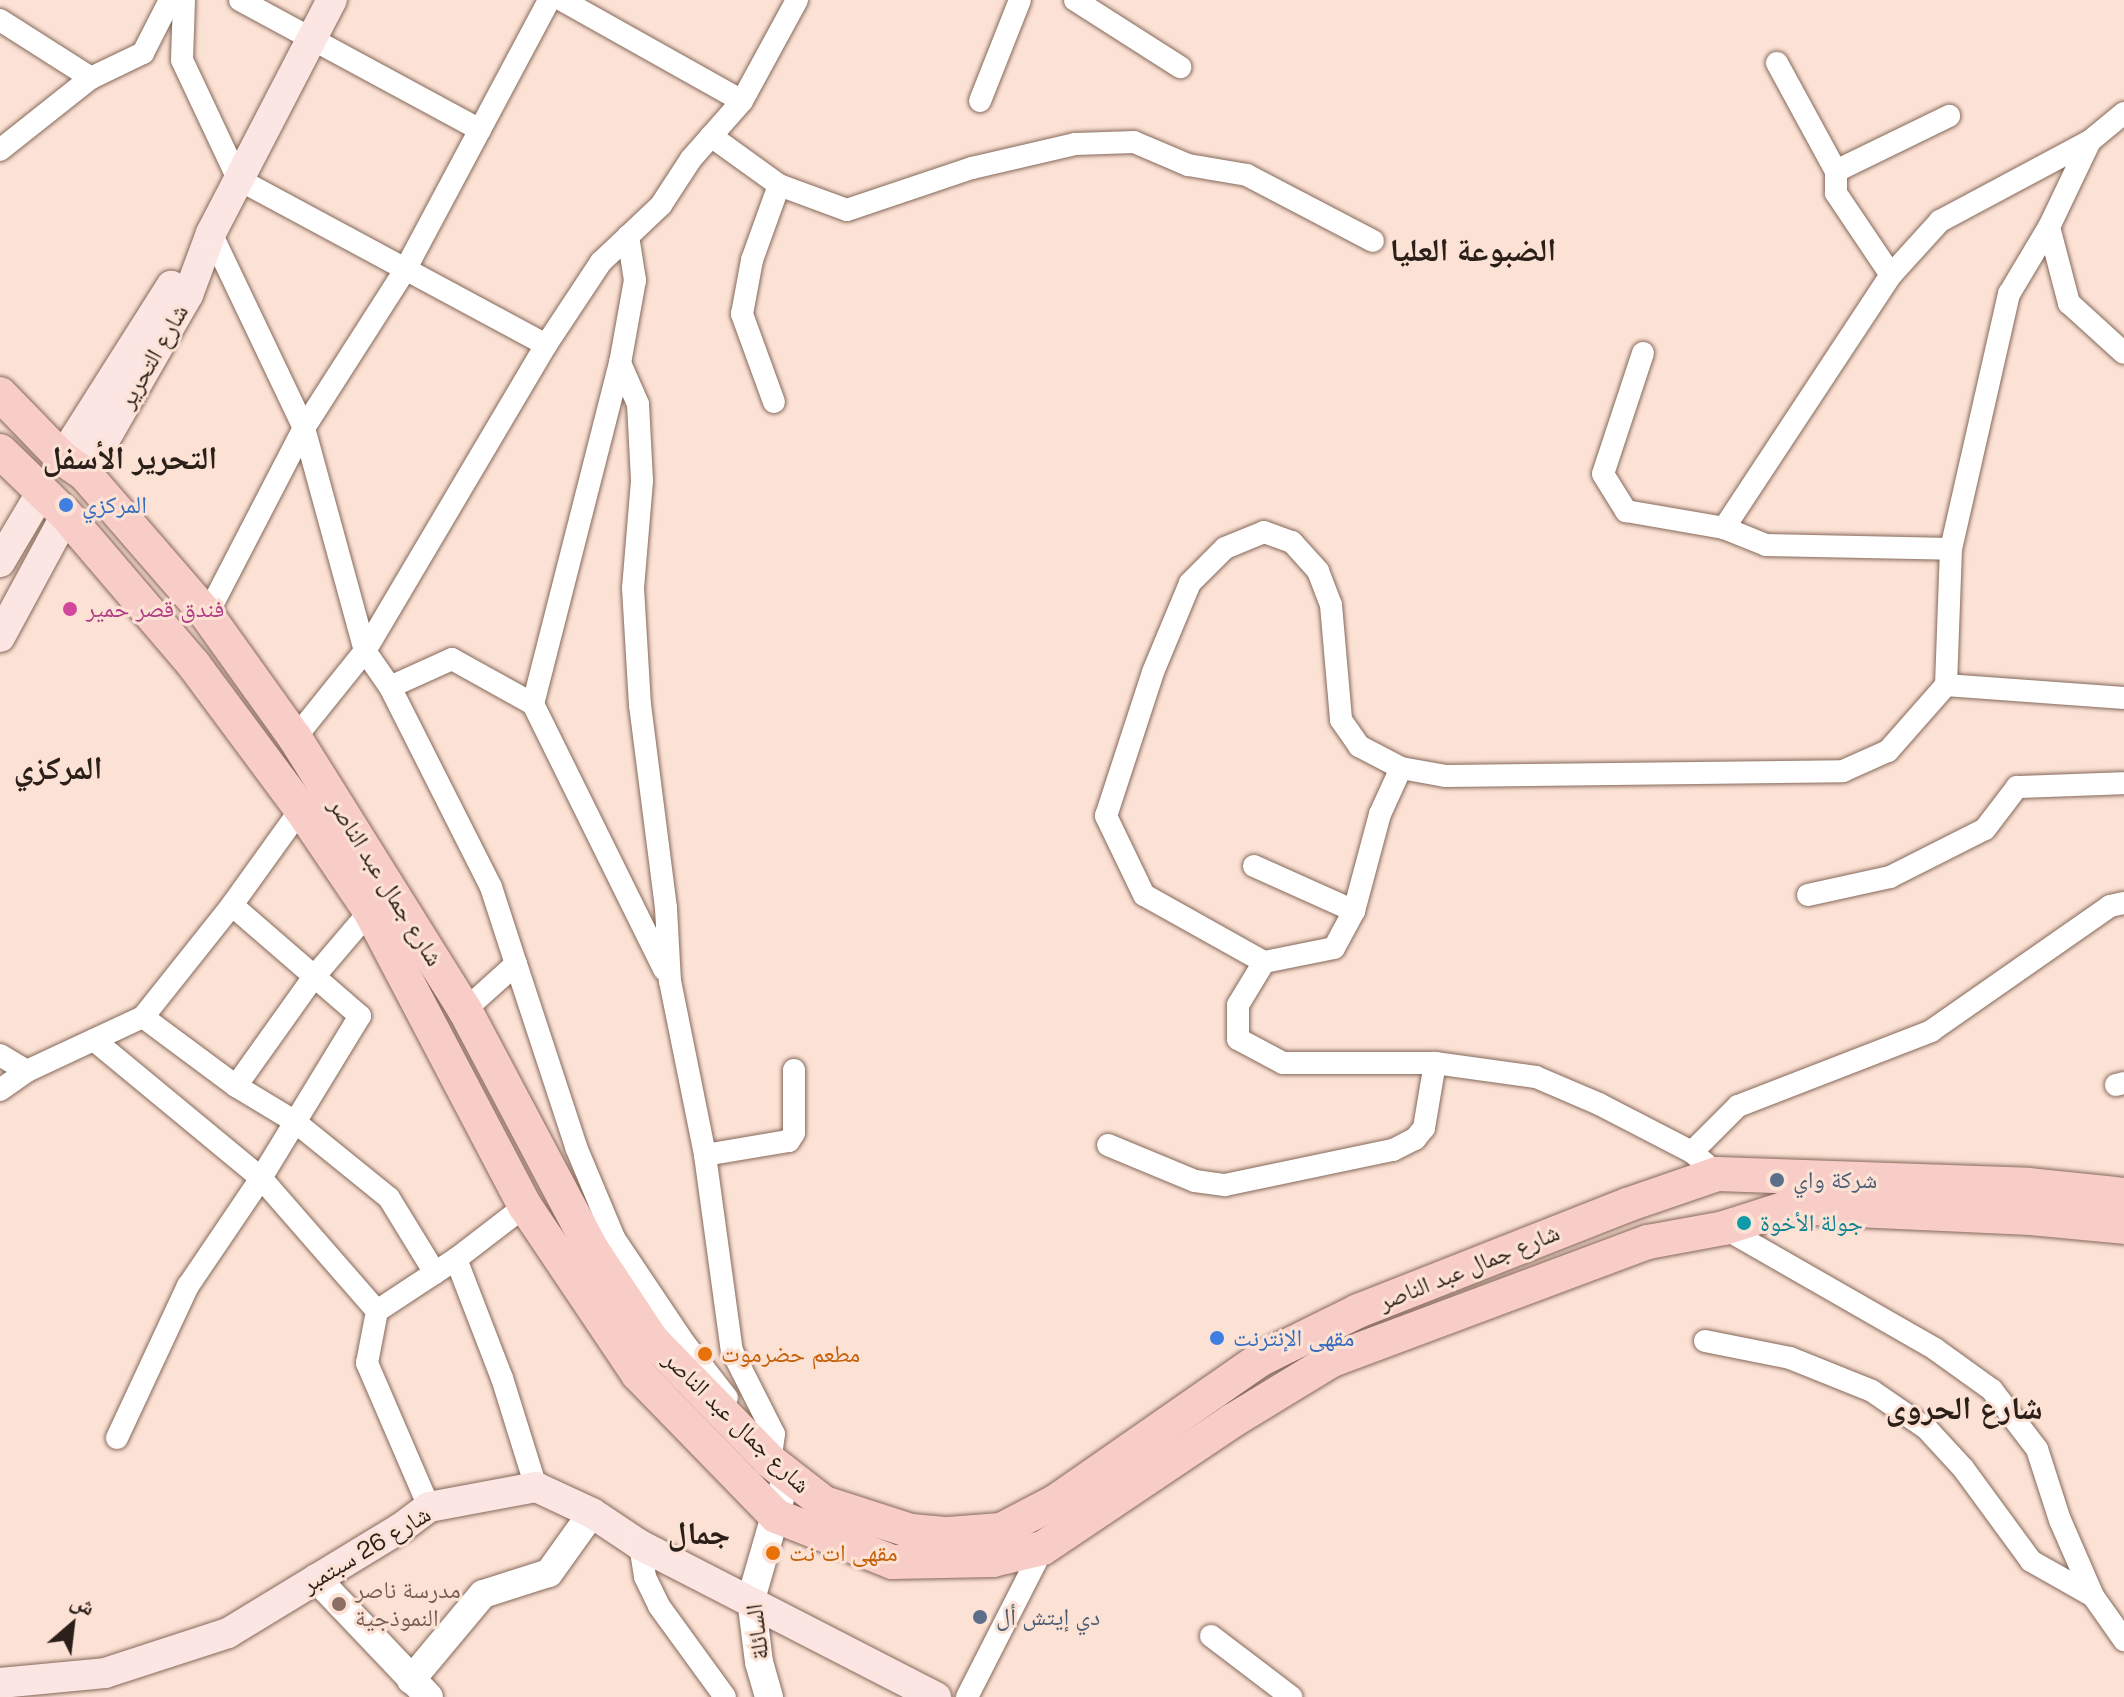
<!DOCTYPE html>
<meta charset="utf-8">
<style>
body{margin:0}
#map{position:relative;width:2124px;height:1697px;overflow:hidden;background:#fce2d5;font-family:"Space Grotesk","Noto Naskh Arabic",sans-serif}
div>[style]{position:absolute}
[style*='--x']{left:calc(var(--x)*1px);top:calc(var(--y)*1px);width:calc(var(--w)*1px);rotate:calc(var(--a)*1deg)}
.roads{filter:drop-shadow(0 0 2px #85695a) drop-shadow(0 0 2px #85695a)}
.minor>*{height:22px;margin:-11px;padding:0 11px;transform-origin:11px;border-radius:11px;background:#fff}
.tertiary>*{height:28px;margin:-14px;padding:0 14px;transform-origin:14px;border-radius:14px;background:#fff}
.secondary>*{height:30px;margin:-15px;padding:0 15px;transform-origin:15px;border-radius:15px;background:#fce6e3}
.primary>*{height:34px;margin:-17px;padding:0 17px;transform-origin:17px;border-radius:17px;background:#f9cdc7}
.dots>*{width:22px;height:22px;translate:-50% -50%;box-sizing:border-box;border:4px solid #fce2d5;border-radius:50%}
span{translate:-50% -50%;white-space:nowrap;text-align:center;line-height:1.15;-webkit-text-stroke:6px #fce2d5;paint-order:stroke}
.street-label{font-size:24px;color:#2b1f19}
.shop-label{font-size:24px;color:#366cbe}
.left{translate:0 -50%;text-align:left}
.hotel-label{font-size:24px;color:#b23c85}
.service-label{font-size:24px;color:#4e5e75}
.culture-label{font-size:24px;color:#0d838f}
.food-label{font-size:24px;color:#c56008}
.education-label{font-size:24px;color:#785e54}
.district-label{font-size:32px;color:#2b1f19;font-weight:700}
.north{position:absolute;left:32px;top:1585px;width:80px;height:80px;-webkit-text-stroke:6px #fce2d5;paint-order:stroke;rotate:28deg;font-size:22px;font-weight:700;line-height:32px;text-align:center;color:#2b1f19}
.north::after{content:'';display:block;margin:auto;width:28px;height:36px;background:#2b1f19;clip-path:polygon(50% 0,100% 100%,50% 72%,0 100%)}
</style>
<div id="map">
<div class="roads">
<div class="minor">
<i style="--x:184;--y:0;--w:60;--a:91.9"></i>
<i style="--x:182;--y:60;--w:132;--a:64.8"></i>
<i style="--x:238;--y:179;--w:350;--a:28.3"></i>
<i style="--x:240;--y:0;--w:273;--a:28.4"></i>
<i style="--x:562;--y:0;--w:206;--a:29.3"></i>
<i style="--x:1075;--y:0;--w:125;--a:32.5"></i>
<i style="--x:0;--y:20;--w:108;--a:32.5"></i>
<i style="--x:1777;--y:63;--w:123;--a:61.4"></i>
<i style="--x:980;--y:101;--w:109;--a:-68.4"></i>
<i style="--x:711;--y:136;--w:84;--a:35.8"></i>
<i style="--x:779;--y:185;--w:72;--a:20.2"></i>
<i style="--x:847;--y:210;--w:132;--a:-18.6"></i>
<i style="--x:972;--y:168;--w:106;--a:-13.1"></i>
<i style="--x:1075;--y:144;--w:59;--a:-1.9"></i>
<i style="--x:1134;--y:142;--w:59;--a:23.1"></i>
<i style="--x:1188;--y:165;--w:60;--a:9.6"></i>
<i style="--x:1247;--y:175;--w:142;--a:27.6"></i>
<i style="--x:0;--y:150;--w:116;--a:-38.4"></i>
<i style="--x:91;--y:78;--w:58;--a:-25.7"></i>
<i style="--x:143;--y:53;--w:59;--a:-63"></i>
<i style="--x:2049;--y:227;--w:79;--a:75.3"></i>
<i style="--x:2069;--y:303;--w:74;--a:42.3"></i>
<i style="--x:211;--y:233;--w:216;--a:64.5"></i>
<i style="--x:304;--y:428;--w:231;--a:74.7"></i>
<i style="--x:365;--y:651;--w:44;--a:55.2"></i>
<i style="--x:390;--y:687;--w:224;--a:63.2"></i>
<i style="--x:491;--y:887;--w:81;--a:72"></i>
<i style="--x:516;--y:964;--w:69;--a:138"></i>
<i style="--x:628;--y:236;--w:45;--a:81"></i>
<i style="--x:635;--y:280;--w:84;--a:100.2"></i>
<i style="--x:620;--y:363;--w:45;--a:66.3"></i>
<i style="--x:638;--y:404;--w:77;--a:87"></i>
<i style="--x:642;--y:481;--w:107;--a:94.8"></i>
<i style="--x:633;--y:588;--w:117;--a:86.6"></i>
<i style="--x:640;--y:705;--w:205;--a:82.7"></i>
<i style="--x:666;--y:908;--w:73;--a:86.9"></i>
<i style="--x:670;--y:981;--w:177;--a:78.6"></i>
<i style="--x:705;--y:1155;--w:198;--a:82.2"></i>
<i style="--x:732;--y:1351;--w:93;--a:63.2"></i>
<i style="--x:774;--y:1434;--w:27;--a:98"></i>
<i style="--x:1891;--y:275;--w:99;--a:-123.9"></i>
<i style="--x:1836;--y:193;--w:22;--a:-90"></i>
<i style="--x:1836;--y:171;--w:126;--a:-26"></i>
<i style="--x:1643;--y:353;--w:127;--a:108.3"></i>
<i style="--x:1603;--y:474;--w:44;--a:58.1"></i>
<i style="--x:1626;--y:511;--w:99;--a:9.8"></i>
<i style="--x:1724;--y:528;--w:45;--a:22"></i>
<i style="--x:1766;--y:545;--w:185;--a:1.2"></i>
<i style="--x:774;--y:402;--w:94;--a:-110"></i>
<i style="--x:742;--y:314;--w:55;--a:-79.5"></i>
<i style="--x:752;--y:260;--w:80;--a:-70.2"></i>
<i style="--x:1724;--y:528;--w:303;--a:-56.6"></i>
<i style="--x:1891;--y:275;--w:73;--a:-47.8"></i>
<i style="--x:1940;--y:221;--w:170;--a:-28.1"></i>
<i style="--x:207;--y:615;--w:211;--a:-62.6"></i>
<i style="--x:304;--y:428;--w:188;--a:-57.4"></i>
<i style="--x:405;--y:270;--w:306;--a:-61.9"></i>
<i style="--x:1946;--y:685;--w:178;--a:4.2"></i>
<i style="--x:390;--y:687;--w:68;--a:-24.3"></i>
<i style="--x:452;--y:659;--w:93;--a:29.1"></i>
<i style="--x:533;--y:704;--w:296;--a:63.7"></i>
<i style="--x:533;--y:704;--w:352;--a:-75.7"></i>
<i style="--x:295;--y:738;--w:112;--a:-51.2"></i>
<i style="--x:365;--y:651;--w:356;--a:-59.4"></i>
<i style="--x:546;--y:345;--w:100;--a:-56.5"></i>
<i style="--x:601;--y:262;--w:83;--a:-43.5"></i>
<i style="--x:661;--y:205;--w:55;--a:-56.9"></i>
<i style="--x:691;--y:159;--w:77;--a:-48.7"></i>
<i style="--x:742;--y:101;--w:115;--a:-61.4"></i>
<i style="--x:1401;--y:768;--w:51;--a:114.5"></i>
<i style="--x:1380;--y:814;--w:100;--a:105"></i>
<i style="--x:1354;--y:911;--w:42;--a:118.4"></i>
<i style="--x:1334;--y:948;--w:71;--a:168.7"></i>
<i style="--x:1264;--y:962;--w:137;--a:-150.8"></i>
<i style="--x:1144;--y:895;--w:88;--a:-115.7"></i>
<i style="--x:1106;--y:816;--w:151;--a:-71.9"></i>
<i style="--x:1153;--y:672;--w:96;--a:-67.4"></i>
<i style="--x:1190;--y:583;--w:49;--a:-45"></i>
<i style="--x:1225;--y:548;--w:42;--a:-22.3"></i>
<i style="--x:1264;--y:532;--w:30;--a:20"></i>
<i style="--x:1292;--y:542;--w:39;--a:48"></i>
<i style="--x:1318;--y:571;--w:36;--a:69"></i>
<i style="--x:1331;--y:605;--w:115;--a:85"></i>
<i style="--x:1341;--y:720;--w:32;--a:55"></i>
<i style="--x:1359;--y:746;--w:47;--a:27.6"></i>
<i style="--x:1401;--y:768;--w:46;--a:10.1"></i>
<i style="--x:1446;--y:776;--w:397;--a:-0.7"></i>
<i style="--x:1843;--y:771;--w:49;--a:-24"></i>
<i style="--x:1888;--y:751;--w:88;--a:-48.7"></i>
<i style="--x:1946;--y:685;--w:136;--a:-87.9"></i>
<i style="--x:1951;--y:549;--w:262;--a:-77.2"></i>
<i style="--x:2009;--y:294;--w:78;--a:-59.2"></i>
<i style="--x:2049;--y:227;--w:95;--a:-64.5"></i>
<i style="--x:2090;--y:141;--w:44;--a:-39.5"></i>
<i style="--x:1254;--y:866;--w:110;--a:24.2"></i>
<i style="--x:1808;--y:895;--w:84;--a:-12.4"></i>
<i style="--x:1890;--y:877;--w:106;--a:-26.8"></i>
<i style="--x:1985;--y:829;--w:53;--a:-52.7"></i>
<i style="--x:2017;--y:787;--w:107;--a:-2.1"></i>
<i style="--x:1264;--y:962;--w:50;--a:121.2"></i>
<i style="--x:1238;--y:1005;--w:34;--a:90"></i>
<i style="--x:1238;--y:1039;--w:51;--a:28.1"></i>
<i style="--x:1283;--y:1063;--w:152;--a:0"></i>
<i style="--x:1435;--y:1063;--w:102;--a:7.9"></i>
<i style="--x:1536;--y:1077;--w:69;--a:23.2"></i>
<i style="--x:1599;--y:1104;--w:105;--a:27.3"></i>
<i style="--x:1692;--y:1152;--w:33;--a:41"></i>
<i style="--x:516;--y:964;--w:193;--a:71.8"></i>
<i style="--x:576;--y:1147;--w:99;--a:67.3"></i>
<i style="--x:614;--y:1238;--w:128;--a:56.2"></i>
<i style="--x:685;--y:1344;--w:68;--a:52.1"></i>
<i style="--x:143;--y:1017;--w:116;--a:36.6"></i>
<i style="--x:236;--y:1086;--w:68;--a:31.1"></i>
<i style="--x:294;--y:1121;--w:122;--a:39"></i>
<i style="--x:389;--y:1198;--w:88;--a:58.5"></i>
<i style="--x:94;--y:1040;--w:217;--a:39.6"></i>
<i style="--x:261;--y:1178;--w:176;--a:48.9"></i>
<i style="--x:0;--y:1055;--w:31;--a:31"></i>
<i style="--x:2116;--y:1085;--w:8;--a:-14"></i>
<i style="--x:236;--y:1086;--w:133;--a:-54.5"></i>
<i style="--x:313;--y:978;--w:88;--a:-49.6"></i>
<i style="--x:0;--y:1090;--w:33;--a:-35"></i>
<i style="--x:27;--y:1071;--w:128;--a:-25"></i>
<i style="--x:143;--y:1017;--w:143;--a:-51.5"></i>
<i style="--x:232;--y:905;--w:118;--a:-54.3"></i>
<i style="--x:1108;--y:1145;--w:94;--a:22.5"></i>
<i style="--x:1195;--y:1181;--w:30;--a:8"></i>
<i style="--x:1225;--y:1185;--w:172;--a:-11.8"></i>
<i style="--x:1393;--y:1150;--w:25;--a:-27"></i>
<i style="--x:1415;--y:1139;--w:14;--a:-51"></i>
<i style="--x:1424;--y:1128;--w:66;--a:-80.4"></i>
<i style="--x:1692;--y:1152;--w:65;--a:-45"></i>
<i style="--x:1738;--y:1106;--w:207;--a:-21.2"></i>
<i style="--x:1931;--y:1031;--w:218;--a:-34.9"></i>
<i style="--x:2110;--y:906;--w:14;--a:-12"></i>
<i style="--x:705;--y:1155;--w:85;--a:-9.5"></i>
<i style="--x:789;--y:1141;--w:9;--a:-58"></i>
<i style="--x:794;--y:1133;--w:63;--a:-90"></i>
<i style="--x:1724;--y:1228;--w:243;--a:29.8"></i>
<i style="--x:1935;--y:1349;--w:70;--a:35.7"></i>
<i style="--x:1992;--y:1390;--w:74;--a:52.7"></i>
<i style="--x:2037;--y:1449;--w:75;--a:72.1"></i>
<i style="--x:2060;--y:1520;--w:83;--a:66.5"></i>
<i style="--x:2093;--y:1596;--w:54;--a:54.8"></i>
<i style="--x:456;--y:1259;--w:128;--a:68.9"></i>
<i style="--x:502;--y:1378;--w:114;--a:72.7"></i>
<i style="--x:1705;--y:1341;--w:87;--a:11.3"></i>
<i style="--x:1790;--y:1358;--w:88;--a:21.9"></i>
<i style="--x:1872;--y:1391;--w:67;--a:34.6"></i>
<i style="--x:1927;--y:1429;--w:53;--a:47.3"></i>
<i style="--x:1963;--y:1468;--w:115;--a:53.8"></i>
<i style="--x:2031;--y:1561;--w:71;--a:29.4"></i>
<i style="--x:117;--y:1438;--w:168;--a:-65"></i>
<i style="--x:188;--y:1286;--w:130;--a:-55.9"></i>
<i style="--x:261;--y:1178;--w:190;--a:-58.6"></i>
<i style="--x:360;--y:1016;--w:169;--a:-139.1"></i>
<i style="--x:429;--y:1507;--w:157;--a:-113.3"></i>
<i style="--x:367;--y:1363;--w:53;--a:-79.1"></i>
<i style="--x:377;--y:1311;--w:95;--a:-33.4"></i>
<i style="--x:456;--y:1259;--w:87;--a:-37.5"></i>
<i style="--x:640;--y:1545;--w:32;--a:81"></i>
<i style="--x:645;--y:1577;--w:32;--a:64"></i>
<i style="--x:659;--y:1606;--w:112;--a:54"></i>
<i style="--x:1211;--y:1636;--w:101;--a:37.3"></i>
<i style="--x:967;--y:1697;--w:167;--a:-63"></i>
</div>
<div class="tertiary">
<i style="--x:316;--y:1578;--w:164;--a:46.5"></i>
<i style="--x:411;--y:1680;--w:112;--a:-50.1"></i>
<i style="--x:483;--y:1594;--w:69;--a:-17.7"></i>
<i style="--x:549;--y:1573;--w:74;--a:-54.4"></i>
<i style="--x:769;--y:1697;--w:36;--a:-106"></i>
<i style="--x:759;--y:1662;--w:64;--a:-97.2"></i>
<i style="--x:751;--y:1599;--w:130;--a:-73.9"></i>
</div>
<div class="secondary">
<i style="--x:62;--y:458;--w:204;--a:-57.6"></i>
<i style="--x:85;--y:474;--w:207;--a:-60.1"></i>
<i style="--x:188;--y:295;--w:66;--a:-69.6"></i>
<i style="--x:211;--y:233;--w:263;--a:-62.6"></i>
<i style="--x:0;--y:562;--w:80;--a:-59.3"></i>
<i style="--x:0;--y:637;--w:139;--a:-61.6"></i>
<i style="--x:0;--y:1683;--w:105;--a:-5.4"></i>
<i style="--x:105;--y:1673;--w:129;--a:-18"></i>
<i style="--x:228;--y:1633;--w:202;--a:-31.3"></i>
<i style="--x:401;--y:1528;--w:35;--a:-37"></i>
<i style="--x:429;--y:1507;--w:109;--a:-10.6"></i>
<i style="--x:536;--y:1487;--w:62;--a:24.9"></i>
<i style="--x:592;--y:1513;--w:58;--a:33.7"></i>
<i style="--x:640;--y:1545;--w:333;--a:27.2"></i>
</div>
<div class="primary">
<i style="--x:0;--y:394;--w:89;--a:45.9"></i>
<i style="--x:62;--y:458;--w:28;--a:35"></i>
<i style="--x:85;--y:474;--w:186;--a:49.1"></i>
<i style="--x:207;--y:615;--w:151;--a:54.4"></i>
<i style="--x:295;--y:738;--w:321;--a:58"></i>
<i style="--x:465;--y:1010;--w:269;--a:62.1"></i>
<i style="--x:591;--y:1248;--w:110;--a:56.5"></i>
<i style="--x:652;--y:1340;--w:169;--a:45.7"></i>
<i style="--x:770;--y:1461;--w:68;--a:37.9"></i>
<i style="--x:824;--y:1503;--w:91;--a:17.8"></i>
<i style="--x:911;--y:1531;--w:37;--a:5"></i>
<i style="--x:948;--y:1534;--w:53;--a:-4.3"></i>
<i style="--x:1001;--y:1530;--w:61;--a:-27.4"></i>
<i style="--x:1055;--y:1502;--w:251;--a:-34.8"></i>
<i style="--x:1261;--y:1359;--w:108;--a:-26.3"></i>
<i style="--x:1358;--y:1311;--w:289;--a:-21.5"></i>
<i style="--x:1627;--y:1205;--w:95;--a:-19"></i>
<i style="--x:1717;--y:1174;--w:311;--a:2"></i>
<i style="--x:2028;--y:1185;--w:97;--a:5.9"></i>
<i style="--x:0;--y:451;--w:92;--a:44.1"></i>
<i style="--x:66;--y:515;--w:197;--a:49.5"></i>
<i style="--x:194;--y:665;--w:179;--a:53.4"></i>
<i style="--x:301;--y:809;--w:123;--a:55.9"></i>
<i style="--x:370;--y:911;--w:333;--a:62.3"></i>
<i style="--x:525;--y:1206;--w:202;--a:56.1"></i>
<i style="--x:638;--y:1374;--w:198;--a:45.8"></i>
<i style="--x:776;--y:1516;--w:125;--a:21.6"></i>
<i style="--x:892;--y:1562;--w:101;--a:-1.1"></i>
<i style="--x:993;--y:1560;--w:51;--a:-13.5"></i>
<i style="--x:1043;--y:1548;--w:228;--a:-33.9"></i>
<i style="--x:1232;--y:1421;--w:117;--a:-31.4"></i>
<i style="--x:1332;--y:1360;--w:337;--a:-20.5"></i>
<i style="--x:1648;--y:1242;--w:77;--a:-10.4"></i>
<i style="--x:1724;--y:1228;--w:69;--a:-17.7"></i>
<i style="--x:1790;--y:1207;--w:241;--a:2.6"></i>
<i style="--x:2031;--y:1218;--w:93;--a:5.5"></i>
</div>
</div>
<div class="dots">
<i style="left:66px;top:505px;background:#3f7fe0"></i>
<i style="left:70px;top:609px;background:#d1479c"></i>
<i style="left:1777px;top:1180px;background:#5c6f8a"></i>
<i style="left:1744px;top:1223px;background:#0f9aa8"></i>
<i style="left:1217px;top:1338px;background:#3f7fe0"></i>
<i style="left:705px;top:1354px;background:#e8710a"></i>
<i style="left:773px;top:1553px;background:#e8710a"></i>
<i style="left:339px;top:1604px;background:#8d6e63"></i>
<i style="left:980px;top:1617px;background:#5c6f8a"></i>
</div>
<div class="street-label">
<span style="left:153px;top:356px;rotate:-60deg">شارع التحرير</span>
<span style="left:386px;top:882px;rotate:58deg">شارع جمال عبد الناصر</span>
<span style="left:1469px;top:1267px;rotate:-22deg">شارع جمال عبد الناصر</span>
<span style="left:737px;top:1422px;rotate:44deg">شارع جمال عبد الناصر</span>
<span style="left:366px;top:1549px;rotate:-31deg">شارع 26 سبتمبر</span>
<span style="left:757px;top:1632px;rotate:-97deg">السائلة</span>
</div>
<div class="shop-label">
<span class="left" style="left:82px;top:505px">المركزي</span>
<span class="left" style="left:1233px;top:1338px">مقهى الإنترنت</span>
</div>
<div class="hotel-label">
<span class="left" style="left:86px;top:609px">فندق قصر حمير</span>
</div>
<div class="service-label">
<span class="left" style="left:1793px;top:1180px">شركة واي</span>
<span class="left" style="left:996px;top:1617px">دي إيتش أل</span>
</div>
<div class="culture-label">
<span class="left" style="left:1760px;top:1223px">جولة الأخوة</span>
</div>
<div class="food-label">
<span class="left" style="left:721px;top:1354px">مطعم حضرموت</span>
<span class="left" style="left:789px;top:1553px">مقهى ات نت</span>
</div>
<div class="education-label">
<span class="left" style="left:355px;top:1604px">مدرسة ناصر<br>النموذجية</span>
</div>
<div class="district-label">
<span style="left:1473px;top:250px">الضبوعة العليا</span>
<span style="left:130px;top:458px">التحرير الأسفل</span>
<span style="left:58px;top:768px">المركزي</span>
<span style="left:1964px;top:1408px">شارع الحروى</span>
<span style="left:699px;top:1533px">جمال</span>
</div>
<div class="north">ش</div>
</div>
